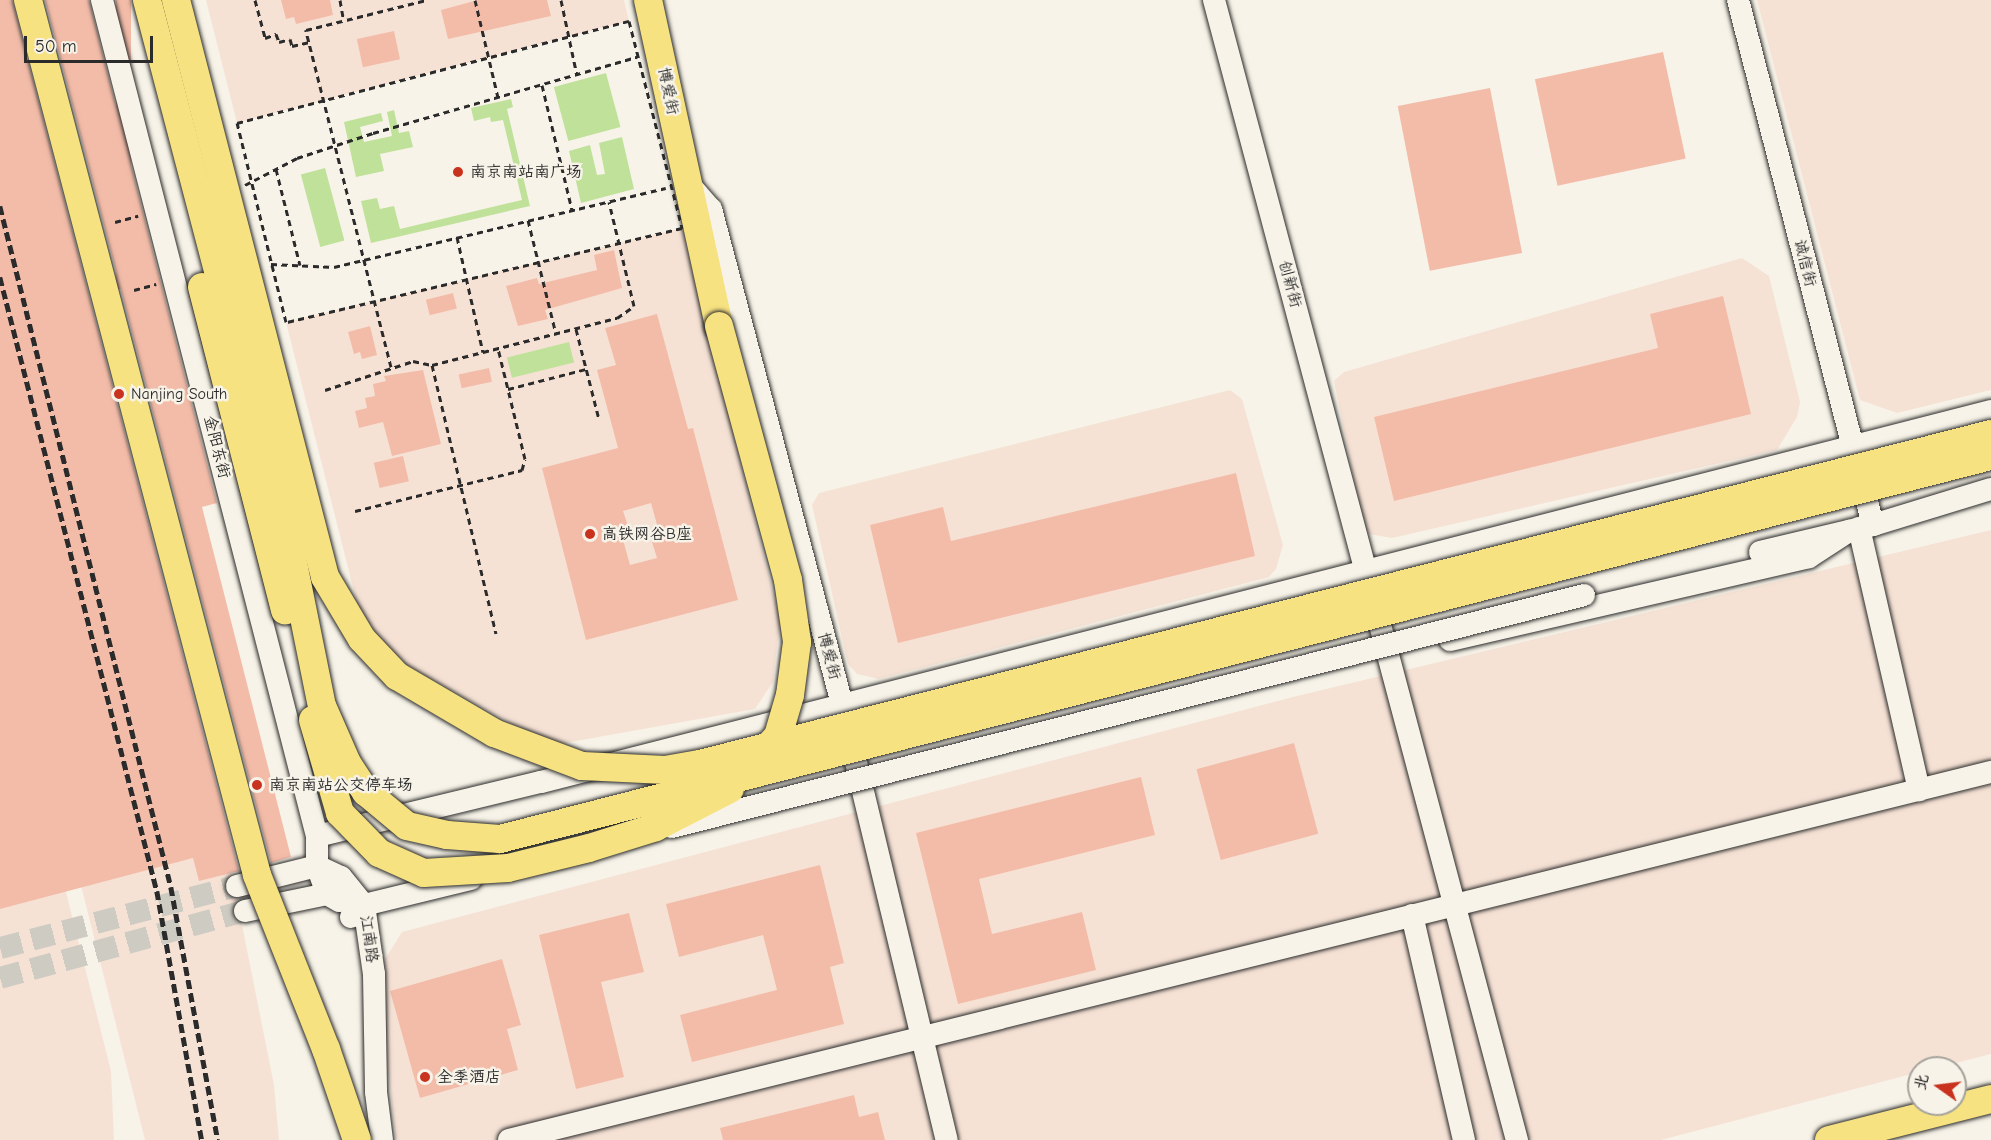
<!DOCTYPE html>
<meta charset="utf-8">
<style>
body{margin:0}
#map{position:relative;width:1991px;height:1140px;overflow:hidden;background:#f7f3e8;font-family:"Comic Neue","LXGW WenKai TC",sans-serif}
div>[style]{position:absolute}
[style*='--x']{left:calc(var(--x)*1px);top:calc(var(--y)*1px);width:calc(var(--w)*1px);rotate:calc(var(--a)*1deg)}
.built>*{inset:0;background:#f6e2d5}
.green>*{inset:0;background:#c0e19a;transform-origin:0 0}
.building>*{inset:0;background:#f3bca9;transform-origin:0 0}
.minor-tunnel>*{height:22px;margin-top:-11px;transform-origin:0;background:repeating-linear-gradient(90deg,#cecbc2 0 22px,transparent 0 33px)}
.path>*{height:3px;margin-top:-1.5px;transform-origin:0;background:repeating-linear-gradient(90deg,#2b2b2b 0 6px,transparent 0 10.5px)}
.roads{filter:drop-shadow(0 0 2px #2b2b2b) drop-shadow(0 0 2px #2b2b2b)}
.minor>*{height:22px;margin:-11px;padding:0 11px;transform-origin:11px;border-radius:11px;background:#f7f3e8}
.major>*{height:28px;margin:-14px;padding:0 14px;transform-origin:14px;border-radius:14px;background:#f7e281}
.rail>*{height:4.5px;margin-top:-2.25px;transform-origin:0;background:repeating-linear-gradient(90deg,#2b2b2b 0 9px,transparent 0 13.5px)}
.bridges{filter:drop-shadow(0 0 2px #2b2b2b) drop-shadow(0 0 2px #2b2b2b)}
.minor-bridge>*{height:22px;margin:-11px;padding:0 11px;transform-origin:11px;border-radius:11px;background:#f7f3e8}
.major-bridge>*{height:28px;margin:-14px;padding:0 14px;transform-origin:14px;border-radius:14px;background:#f7e281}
.dots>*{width:16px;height:16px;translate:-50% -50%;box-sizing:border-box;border:3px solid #f7f3e8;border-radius:50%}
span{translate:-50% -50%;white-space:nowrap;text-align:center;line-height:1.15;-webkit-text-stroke:5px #f7f3e8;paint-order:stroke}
.street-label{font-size:16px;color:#2b2b2b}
.poi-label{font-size:16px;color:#2b2b2b}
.left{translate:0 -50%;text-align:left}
.north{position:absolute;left:1907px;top:1056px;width:60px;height:60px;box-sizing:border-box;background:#f7f3e8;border:2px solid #a5a39c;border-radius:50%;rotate:284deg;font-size:16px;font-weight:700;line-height:24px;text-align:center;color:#2b2b2b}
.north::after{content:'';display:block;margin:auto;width:21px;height:27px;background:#c8321e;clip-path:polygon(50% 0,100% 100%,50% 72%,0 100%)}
.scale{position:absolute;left:24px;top:36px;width:129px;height:27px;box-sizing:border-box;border:3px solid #2b2b2b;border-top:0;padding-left:8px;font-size:18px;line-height:21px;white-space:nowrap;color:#2b2b2b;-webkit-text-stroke:4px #f7f3e8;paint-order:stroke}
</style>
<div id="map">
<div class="built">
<i style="clip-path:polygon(0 0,13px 0,228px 855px,274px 1085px,279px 1140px,145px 1140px,0 563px)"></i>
<i style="clip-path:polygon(206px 0,624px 0,629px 21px,237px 123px)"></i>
<i style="clip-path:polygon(1757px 0,1991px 0,1991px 390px,1897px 413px,1860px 400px)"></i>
<i style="clip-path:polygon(682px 228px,780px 620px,773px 682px,755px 709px,559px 744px,526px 732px,403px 663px,373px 639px,360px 615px,286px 322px)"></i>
<i style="clip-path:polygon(1742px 258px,1769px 276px,1800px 402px,1797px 417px,1777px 450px,1392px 538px,1369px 534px,1363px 524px,1334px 381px,1344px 372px)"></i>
<i style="clip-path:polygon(1230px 390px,1242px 399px,1283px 545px,1276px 569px,1269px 577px,879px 679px,857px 674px,848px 664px,812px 505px,819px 493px)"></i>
<i style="clip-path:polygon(1991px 530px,1991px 1054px,1936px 1068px,1919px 1068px,1919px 1072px,1661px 1140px,396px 1140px,377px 972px,402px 932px,1297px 696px)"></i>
<i style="clip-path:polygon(0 630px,111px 1071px,114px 1140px,0 1140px)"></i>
</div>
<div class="green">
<i style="left:606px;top:73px;width:56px;height:54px;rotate:75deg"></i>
<i style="clip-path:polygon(511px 99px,513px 107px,507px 109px,530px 206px,371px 243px,361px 201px,377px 198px,380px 209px,394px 206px,400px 229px,522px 200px,503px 120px,491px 122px,490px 117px,474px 121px,471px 108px)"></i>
<i style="clip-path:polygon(394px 110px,399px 133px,409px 131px,413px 147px,380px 154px,384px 171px,356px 177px,344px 122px,381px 113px,383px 121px,360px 127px,364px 142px,392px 136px,387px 112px)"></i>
<i style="clip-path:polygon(622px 137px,634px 189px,581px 203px,569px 151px,590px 145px,597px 175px,605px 174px,599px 143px)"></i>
<i style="left:325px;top:168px;width:75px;height:25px;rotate:75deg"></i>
<i style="left:569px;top:342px;width:21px;height:64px;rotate:76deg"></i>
</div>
<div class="building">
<i style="clip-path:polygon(0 0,12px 0,239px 871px,199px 881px,193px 858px,0 909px)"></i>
<i style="clip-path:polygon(45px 0,89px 0,217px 503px,202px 507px,291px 857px,271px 863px)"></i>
<i style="left:116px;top:0;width:15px;height:289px"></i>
<i style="clip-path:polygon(281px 0,330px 0,333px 15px,296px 24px,294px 17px,286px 19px)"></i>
<i style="clip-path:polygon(478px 0,547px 0,551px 16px,448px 39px,441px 10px)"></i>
<i style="left:394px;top:31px;width:29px;height:38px;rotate:78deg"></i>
<i style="left:1663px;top:52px;width:109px;height:131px;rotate:78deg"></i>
<i style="left:1490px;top:88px;width:168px;height:94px;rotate:79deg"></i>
<i style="clip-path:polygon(614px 250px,622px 288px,545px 310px,548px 319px,518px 326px,506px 286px,537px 278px,539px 284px,597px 270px,594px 255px)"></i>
<i style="left:453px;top:293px;width:16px;height:28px;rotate:76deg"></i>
<i style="clip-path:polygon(1723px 296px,1751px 414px,1394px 501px,1374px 417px,1658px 348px,1650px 314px)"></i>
<i style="clip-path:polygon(evenodd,657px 314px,688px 429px,693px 428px,738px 600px,586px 640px,542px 468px,618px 448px,597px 370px,616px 365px,605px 328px,657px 314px,651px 503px,661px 539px,652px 542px,657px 558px,630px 565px,620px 529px,628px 526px,623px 511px,651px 503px)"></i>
<i style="clip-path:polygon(370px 326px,377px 355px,362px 359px,360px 352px,354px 354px,348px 332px)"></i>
<i style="left:489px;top:368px;width:14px;height:31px;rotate:78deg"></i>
<i style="clip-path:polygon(423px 370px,441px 444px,392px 456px,383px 422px,359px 428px,355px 411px,367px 408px,365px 398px,375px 396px,373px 384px,386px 381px,384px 376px)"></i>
<i style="left:403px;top:456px;width:26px;height:30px;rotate:77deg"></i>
<i style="clip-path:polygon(1236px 473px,1255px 556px,898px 643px,870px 525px,943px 507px,951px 541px)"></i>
<i style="left:1294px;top:743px;width:94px;height:101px;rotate:75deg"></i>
<i style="clip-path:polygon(1141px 777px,1155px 835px,979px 879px,992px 934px,1082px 912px,1096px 970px,958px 1004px,916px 833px)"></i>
<i style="clip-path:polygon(820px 865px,844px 963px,830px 967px,844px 1024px,692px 1062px,680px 1015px,777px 990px,763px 935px,679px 957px,666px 904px)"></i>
<i style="clip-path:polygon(629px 913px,644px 972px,601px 982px,624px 1077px,576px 1089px,539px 935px)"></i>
<i style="clip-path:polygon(502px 959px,521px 1025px,507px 1029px,518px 1070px,420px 1098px,390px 991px)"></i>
<i style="clip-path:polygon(854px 1095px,859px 1117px,878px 1112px,885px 1140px,723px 1140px,720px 1128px)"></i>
</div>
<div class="minor-tunnel">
<i style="--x:0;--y:948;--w:245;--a:-14.7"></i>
<i style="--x:0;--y:978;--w:254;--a:-15.3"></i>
</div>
<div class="path">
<i style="--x:255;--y:0;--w:39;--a:75"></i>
<i style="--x:265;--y:38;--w:12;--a:-20"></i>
<i style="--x:276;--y:34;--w:9;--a:69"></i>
<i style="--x:279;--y:42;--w:11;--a:-15"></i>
<i style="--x:290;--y:39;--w:7;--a:74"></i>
<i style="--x:292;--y:46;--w:17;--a:-13"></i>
<i style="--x:340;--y:0;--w:17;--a:80"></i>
<i style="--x:475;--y:0;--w:100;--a:76.7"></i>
<i style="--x:561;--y:0;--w:77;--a:78"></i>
<i style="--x:629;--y:21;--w:214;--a:75.6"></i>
<i style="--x:682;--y:228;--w:407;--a:166.6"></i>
<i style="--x:286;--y:322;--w:205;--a:-103.8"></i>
<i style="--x:237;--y:123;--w:405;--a:-14.6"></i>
<i style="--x:542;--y:85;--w:129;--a:76.5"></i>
<i style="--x:276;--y:169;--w:99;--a:76"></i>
<i style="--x:245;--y:185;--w:59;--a:-27.4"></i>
<i style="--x:297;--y:158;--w:80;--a:-18.2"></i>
<i style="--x:373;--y:133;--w:275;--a:-16.1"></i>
<i style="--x:528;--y:220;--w:117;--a:76.2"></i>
<i style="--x:115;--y:222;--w:24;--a:-15"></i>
<i style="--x:457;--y:237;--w:118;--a:77.3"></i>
<i style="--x:271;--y:264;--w:63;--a:2.7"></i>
<i style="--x:334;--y:267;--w:341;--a:-13.4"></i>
<i style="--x:134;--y:290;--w:23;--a:-15"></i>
<i style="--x:576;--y:329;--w:93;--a:75.7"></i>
<i style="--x:432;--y:365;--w:276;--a:76.6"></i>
<i style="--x:391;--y:367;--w:348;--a:-104.2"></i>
<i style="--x:306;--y:30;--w:124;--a:-14"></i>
<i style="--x:508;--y:389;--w:81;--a:-14.4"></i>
<i style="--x:325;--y:390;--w:93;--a:-18.2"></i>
<i style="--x:413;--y:361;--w:19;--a:12"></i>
<i style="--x:432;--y:365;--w:191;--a:-14.3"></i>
<i style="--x:617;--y:318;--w:21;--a:-35"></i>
<i style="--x:634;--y:306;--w:107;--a:-103.5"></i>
<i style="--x:355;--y:511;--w:172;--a:-13.8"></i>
<i style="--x:522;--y:470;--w:11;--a:-75"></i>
<i style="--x:525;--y:459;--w:114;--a:-103.7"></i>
</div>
<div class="roads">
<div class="minor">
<i style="--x:102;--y:0;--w:863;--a:75.58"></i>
<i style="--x:317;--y:836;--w:30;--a:90"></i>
<i style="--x:317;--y:866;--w:30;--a:70"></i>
<i style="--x:1214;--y:0;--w:1180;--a:75.12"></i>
<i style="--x:1738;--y:0;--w:542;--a:75.58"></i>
<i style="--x:688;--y:183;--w:35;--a:49"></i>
<i style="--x:711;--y:209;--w:512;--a:75.18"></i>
<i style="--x:842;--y:704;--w:448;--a:76.5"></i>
<i style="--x:1859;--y:528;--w:269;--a:77.1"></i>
<i style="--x:1760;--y:552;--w:116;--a:-13.4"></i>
<i style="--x:1873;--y:525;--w:123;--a:-17"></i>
<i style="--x:1450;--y:640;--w:368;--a:-13"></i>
<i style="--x:1809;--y:557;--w:48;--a:-33"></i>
<i style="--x:317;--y:836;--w:230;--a:-13.6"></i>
<i style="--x:541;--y:782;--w:1497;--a:-14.35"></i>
<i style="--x:237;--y:886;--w:82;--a:-14"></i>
<i style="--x:317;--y:866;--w:26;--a:25"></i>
<i style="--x:341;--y:877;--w:36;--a:51"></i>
<i style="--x:364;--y:905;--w:70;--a:81.8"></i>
<i style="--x:374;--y:974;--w:118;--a:89"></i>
<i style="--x:376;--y:1092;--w:48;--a:82.9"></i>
<i style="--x:245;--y:911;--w:84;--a:-11.7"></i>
<i style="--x:327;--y:894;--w:14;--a:30"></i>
<i style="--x:1412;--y:915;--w:231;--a:77"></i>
<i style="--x:351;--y:917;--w:18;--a:-43"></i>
<i style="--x:364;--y:905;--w:110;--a:-13.7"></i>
<i style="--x:509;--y:1140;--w:1527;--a:-13.95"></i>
</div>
<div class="major">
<i style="--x:648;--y:0;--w:334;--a:77.7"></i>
<i style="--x:1829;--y:1140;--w:167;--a:-14.2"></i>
</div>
</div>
<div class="rail">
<i style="--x:0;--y:206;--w:702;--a:75.9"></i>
<i style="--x:171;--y:887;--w:257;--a:79.5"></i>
<i style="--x:0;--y:277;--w:634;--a:75.66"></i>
<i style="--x:157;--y:891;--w:253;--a:79.8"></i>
</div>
<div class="bridges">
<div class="minor-bridge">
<i style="--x:672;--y:827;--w:941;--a:-14.27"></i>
</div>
<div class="major-bridge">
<i style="--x:28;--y:0;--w:904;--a:75.33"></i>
<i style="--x:257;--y:875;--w:187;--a:68.4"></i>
<i style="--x:326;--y:1049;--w:96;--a:71.2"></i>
<i style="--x:147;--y:0;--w:556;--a:75.31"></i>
<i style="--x:288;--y:538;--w:171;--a:78.6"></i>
<i style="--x:322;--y:706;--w:62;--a:66.3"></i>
<i style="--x:347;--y:763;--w:35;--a:57"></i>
<i style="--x:366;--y:792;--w:53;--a:39.7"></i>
<i style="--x:407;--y:826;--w:41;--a:12.7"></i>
<i style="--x:447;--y:835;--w:53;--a:4.3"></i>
<i style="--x:500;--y:839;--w:1539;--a:-14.41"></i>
<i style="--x:176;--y:0;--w:596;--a:75.52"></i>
<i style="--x:325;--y:577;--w:72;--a:59.2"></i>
<i style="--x:362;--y:639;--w:51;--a:46.6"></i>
<i style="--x:397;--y:676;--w:113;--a:30.4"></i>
<i style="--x:494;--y:733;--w:94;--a:20.6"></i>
<i style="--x:582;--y:766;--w:83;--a:2.8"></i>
<i style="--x:665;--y:770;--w:36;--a:-10"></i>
<i style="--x:700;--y:764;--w:1333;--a:-14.34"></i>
<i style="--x:202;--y:287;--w:334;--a:75.6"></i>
<i style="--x:719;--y:326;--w:263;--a:74.8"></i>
<i style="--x:788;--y:580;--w:63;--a:81.7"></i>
<i style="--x:797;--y:642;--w:53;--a:97.5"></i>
<i style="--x:790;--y:695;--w:43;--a:106.3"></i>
<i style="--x:778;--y:736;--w:25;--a:133"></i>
<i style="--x:313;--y:720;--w:97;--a:73.8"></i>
<i style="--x:340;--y:813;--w:56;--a:45.7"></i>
<i style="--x:379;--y:853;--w:49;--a:24"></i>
<i style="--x:424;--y:873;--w:84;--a:-3.4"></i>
<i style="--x:508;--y:868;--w:83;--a:-13.9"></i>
<i style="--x:589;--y:848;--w:70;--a:-17.4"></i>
<i style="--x:656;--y:827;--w:83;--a:-27.2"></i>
</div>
</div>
<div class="dots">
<i style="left:458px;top:172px;background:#c8321e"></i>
<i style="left:119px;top:394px;background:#c8321e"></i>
<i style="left:590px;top:534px;background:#c8321e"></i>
<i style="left:257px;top:785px;background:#c8321e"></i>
<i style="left:425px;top:1077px;background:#c8321e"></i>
</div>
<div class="street-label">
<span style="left:668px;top:91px;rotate:78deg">博爱街</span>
<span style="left:1805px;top:263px;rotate:76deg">诚信街</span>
<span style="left:1290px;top:284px;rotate:75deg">创新街</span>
<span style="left:217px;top:447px;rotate:76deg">金阳东街</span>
<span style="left:829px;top:656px;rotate:75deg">博爱街</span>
<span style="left:369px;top:939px;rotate:82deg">江南路</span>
</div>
<div class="poi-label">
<span class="left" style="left:470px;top:172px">南京南站南广场</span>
<span class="left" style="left:131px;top:394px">Nanjing South</span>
<span class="left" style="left:602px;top:534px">高铁网谷B座</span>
<span class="left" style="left:269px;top:785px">南京南站公交停车场</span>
<span class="left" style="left:437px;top:1077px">全季酒店</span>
</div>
<div class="north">北</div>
<div class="scale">50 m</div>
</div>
